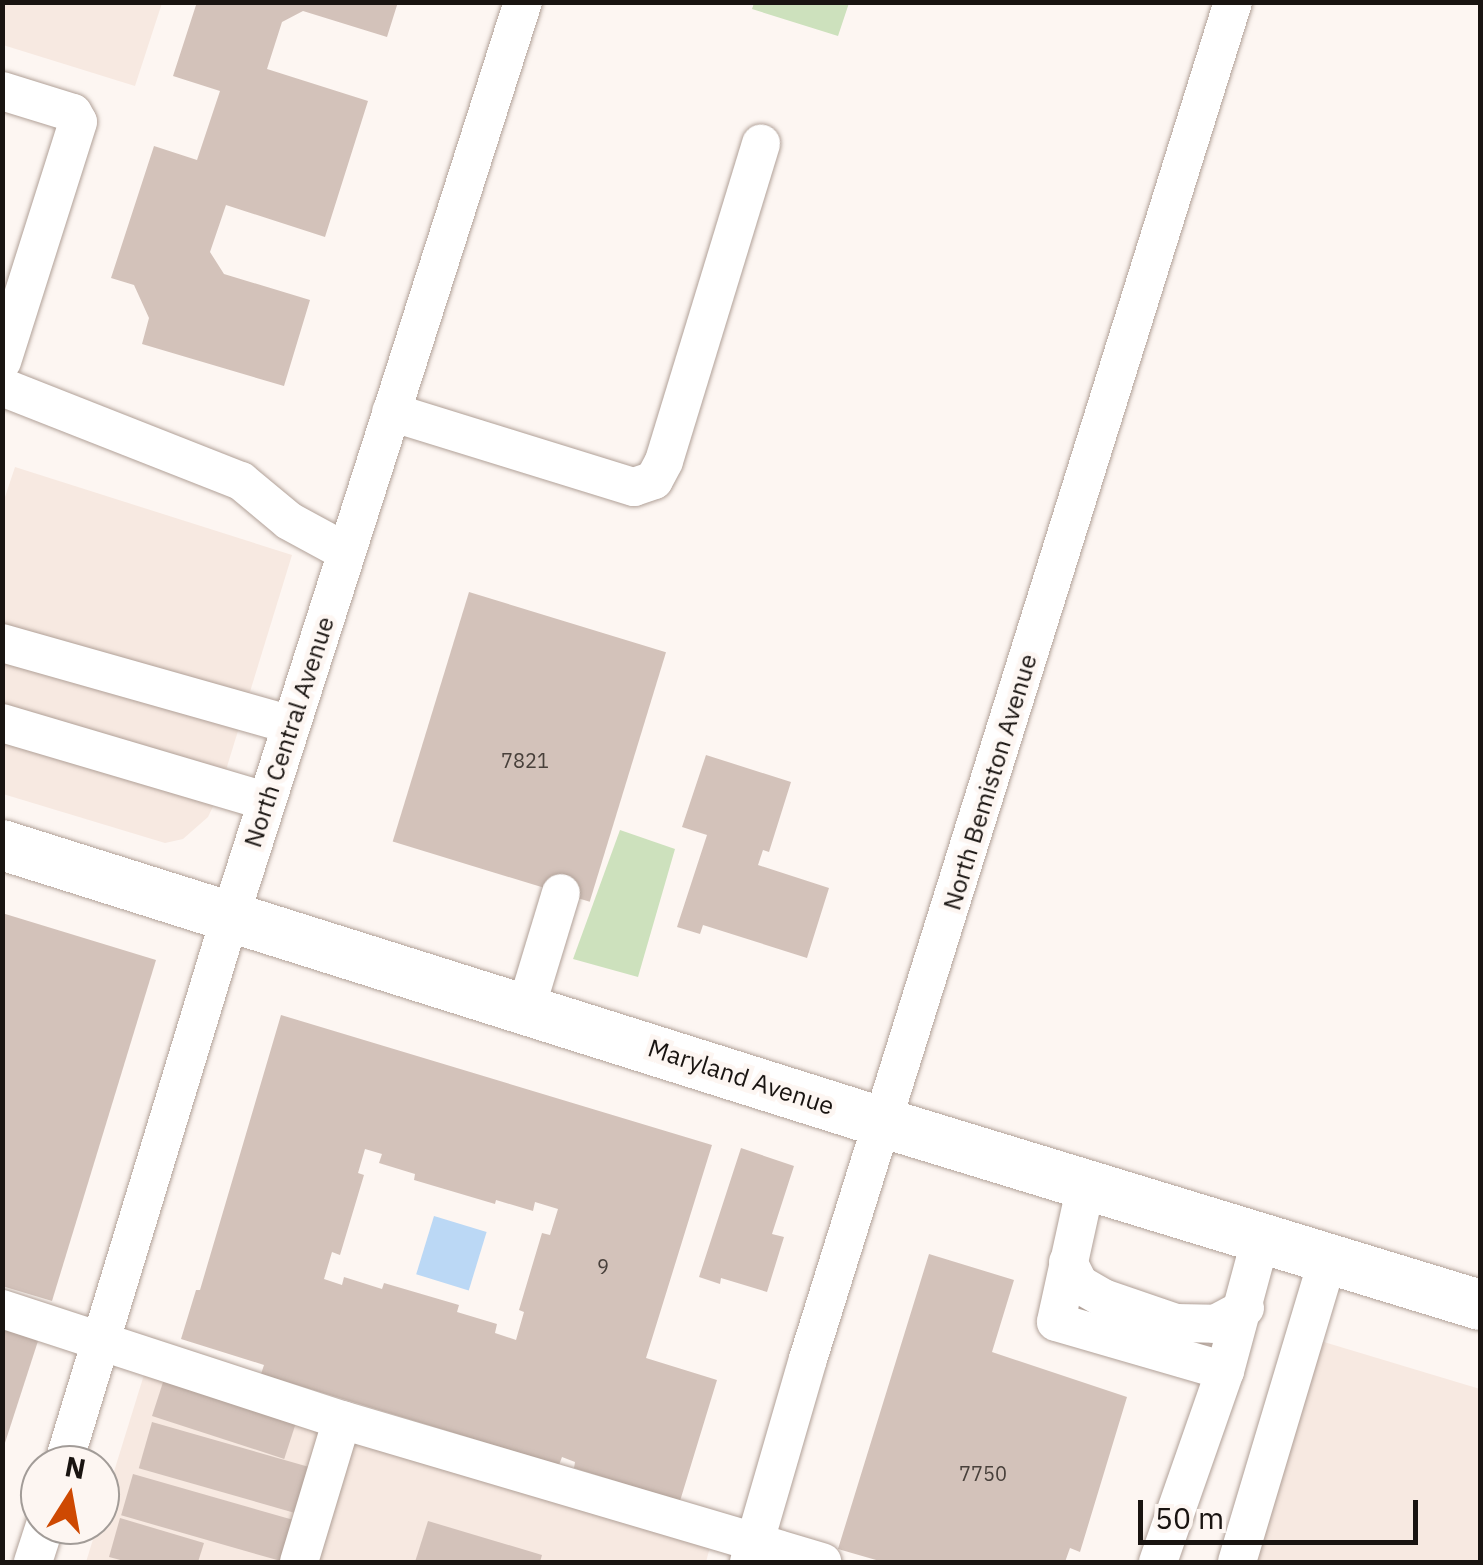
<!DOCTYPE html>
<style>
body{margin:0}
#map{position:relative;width:1483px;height:1565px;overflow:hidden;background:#fdf6f2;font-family:"IBM Plex Sans",sans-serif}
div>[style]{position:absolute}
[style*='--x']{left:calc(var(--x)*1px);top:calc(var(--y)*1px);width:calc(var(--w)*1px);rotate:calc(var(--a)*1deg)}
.built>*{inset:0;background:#f7e9e1}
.green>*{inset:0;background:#cde1bd}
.water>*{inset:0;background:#bbd8f5;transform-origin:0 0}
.building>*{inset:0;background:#d3c2ba;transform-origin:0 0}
.roads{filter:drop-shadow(0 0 2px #b1a198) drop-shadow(0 0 2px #b1a198)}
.minor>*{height:38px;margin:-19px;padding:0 19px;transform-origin:19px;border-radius:19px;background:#fff}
.major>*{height:50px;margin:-25px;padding:0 25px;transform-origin:25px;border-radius:25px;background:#fff}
span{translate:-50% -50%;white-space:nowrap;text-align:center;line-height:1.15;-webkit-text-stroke:9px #fdf6f2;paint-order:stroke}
.number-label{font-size:20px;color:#48403b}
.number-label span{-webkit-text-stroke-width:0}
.street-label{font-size:25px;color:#191411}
.frame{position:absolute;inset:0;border:5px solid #191411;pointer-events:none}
.north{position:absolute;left:20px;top:1445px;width:100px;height:100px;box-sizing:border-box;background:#fdf6f2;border:2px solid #a29c98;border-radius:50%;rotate:11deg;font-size:28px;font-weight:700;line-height:40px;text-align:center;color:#191411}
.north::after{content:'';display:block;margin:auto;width:35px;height:45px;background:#ce4902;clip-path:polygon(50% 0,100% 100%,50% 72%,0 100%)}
.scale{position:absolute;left:1138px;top:1500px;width:280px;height:45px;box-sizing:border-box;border:5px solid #191411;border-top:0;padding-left:12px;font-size:30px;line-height:35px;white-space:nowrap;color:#191411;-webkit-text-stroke:8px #fdf6f2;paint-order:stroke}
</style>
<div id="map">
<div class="built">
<i style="clip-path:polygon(2px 3px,3px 2px,162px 3px,135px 86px,3px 45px)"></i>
<i style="clip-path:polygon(15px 467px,292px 555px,218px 796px,208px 817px,183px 839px,165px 843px,3px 794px,2px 506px)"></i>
<i style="clip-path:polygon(1314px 1339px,1480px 1389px,1480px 1562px,1246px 1562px)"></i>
<i style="clip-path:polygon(147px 1365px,711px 1543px,706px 1562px,86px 1562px)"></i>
</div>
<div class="green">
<i style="clip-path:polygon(754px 3px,754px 2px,849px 3px,838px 36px,752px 9px)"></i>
<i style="clip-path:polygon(620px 830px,675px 849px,638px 977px,573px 959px)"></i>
</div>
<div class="water">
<i style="left:434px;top:1216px;width:55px;height:61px;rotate:17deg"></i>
</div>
<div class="building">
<i style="clip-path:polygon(197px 2px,398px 2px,387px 37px,303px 11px,282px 22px,267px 69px,368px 101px,325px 237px,226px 205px,210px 252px,224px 274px,310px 300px,284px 386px,142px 344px,149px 318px,134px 285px,111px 278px,154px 146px,197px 160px,220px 91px,173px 76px)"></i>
<i style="left:469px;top:592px;width:206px;height:261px;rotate:17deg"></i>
<i style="clip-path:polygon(706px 755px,791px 782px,769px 852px,763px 850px,758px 865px,829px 888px,807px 958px,703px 925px,700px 934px,677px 927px,707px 835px,682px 827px)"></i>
<i style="clip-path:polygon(2px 913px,156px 960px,52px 1301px,2px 1286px)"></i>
<i style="clip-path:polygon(evenodd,281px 1015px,712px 1145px,646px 1358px,717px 1380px,680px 1501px,574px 1468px,575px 1462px,562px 1457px,559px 1465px,261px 1374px,264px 1365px,181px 1339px,196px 1290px,200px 1290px,281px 1015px,365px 1149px,382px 1154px,379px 1163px,415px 1174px,414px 1180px,495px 1204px,496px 1200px,533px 1211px,535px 1202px,558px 1209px,550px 1235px,542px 1233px,519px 1310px,524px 1312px,516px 1340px,495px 1333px,497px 1324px,457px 1312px,459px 1305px,384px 1283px,382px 1289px,344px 1277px,342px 1285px,324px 1279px,332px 1252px,340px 1255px,364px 1175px,358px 1173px,365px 1149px)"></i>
<i style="clip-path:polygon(741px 1148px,794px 1166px,772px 1234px,784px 1237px,767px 1292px,721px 1278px,720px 1284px,699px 1277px)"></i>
<i style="clip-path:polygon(929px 1254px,1014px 1280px,992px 1352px,1127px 1397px,1080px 1552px,1070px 1548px,1065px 1562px,883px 1562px,838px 1549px)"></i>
<i style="clip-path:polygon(2px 1329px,38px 1341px,3px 1449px,2px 1448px)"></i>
<i style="left:165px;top:1376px;width:139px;height:42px;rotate:18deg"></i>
<i style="left:152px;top:1422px;width:167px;height:48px;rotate:16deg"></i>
<i style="left:133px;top:1474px;width:167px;height:43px;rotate:16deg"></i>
<i style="clip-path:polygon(120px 1518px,204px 1543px,198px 1562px,128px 1562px,109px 1557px)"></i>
<i style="clip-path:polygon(428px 1521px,542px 1555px,540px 1562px,415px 1562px)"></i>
</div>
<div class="roads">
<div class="minor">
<i style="--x:2;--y:91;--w:74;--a:17.2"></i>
<i style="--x:73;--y:113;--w:10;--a:61"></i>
<i style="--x:78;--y:122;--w:251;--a:107.6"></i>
<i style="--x:2;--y:387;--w:257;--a:21.5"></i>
<i style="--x:241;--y:481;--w:62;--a:39.8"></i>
<i style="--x:289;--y:521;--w:65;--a:28.5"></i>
<i style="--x:391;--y:412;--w:254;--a:17.2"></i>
<i style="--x:634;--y:487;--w:21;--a:-19"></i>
<i style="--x:654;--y:480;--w:21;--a:-62"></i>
<i style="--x:664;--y:461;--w:332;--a:-73"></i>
<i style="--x:2;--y:643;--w:300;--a:15.8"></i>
<i style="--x:2;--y:723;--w:275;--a:16.5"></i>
<i style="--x:526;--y:1008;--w:120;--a:-73.1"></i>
<i style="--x:1086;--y:1185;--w:140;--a:102.4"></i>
<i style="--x:1056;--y:1322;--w:176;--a:16.2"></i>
<i style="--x:1068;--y:1262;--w:25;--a:63"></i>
<i style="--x:1079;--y:1284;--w:28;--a:30"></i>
<i style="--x:1103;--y:1298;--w:77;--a:18.9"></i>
<i style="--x:1176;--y:1323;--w:39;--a:1"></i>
<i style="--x:1215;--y:1324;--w:34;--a:-28"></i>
<i style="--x:2;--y:1309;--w:358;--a:18.1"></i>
<i style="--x:342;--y:1420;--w:501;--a:16.48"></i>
<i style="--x:63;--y:1465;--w:576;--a:-73.04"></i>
<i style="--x:231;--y:914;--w:958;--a:-72.25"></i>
<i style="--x:33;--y:1562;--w:39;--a:-72"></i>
<i style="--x:299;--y:1562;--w:148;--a:-73.2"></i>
<i style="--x:749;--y:1562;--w:211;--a:-73.8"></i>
<i style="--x:808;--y:1359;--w:1422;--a:-72.61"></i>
<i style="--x:1158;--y:1562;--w:202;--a:-70.7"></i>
<i style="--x:1225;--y:1371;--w:138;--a:-74.9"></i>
<i style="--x:1237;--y:1562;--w:316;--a:-73.3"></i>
</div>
<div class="major">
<i style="--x:2;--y:845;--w:925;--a:17.49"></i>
<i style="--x:884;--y:1123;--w:623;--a:16.98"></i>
</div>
</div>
<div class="number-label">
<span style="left:525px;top:760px">7821</span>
<span style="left:603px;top:1266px">9</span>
<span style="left:983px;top:1473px">7750</span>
</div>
<div class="street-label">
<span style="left:289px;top:732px;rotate:-72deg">North Central Avenue</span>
<span style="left:990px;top:782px;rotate:-73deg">North Bemiston Avenue</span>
<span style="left:741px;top:1077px;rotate:18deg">Maryland Avenue</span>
</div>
<div class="frame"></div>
<div class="north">N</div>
<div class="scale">50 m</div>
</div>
